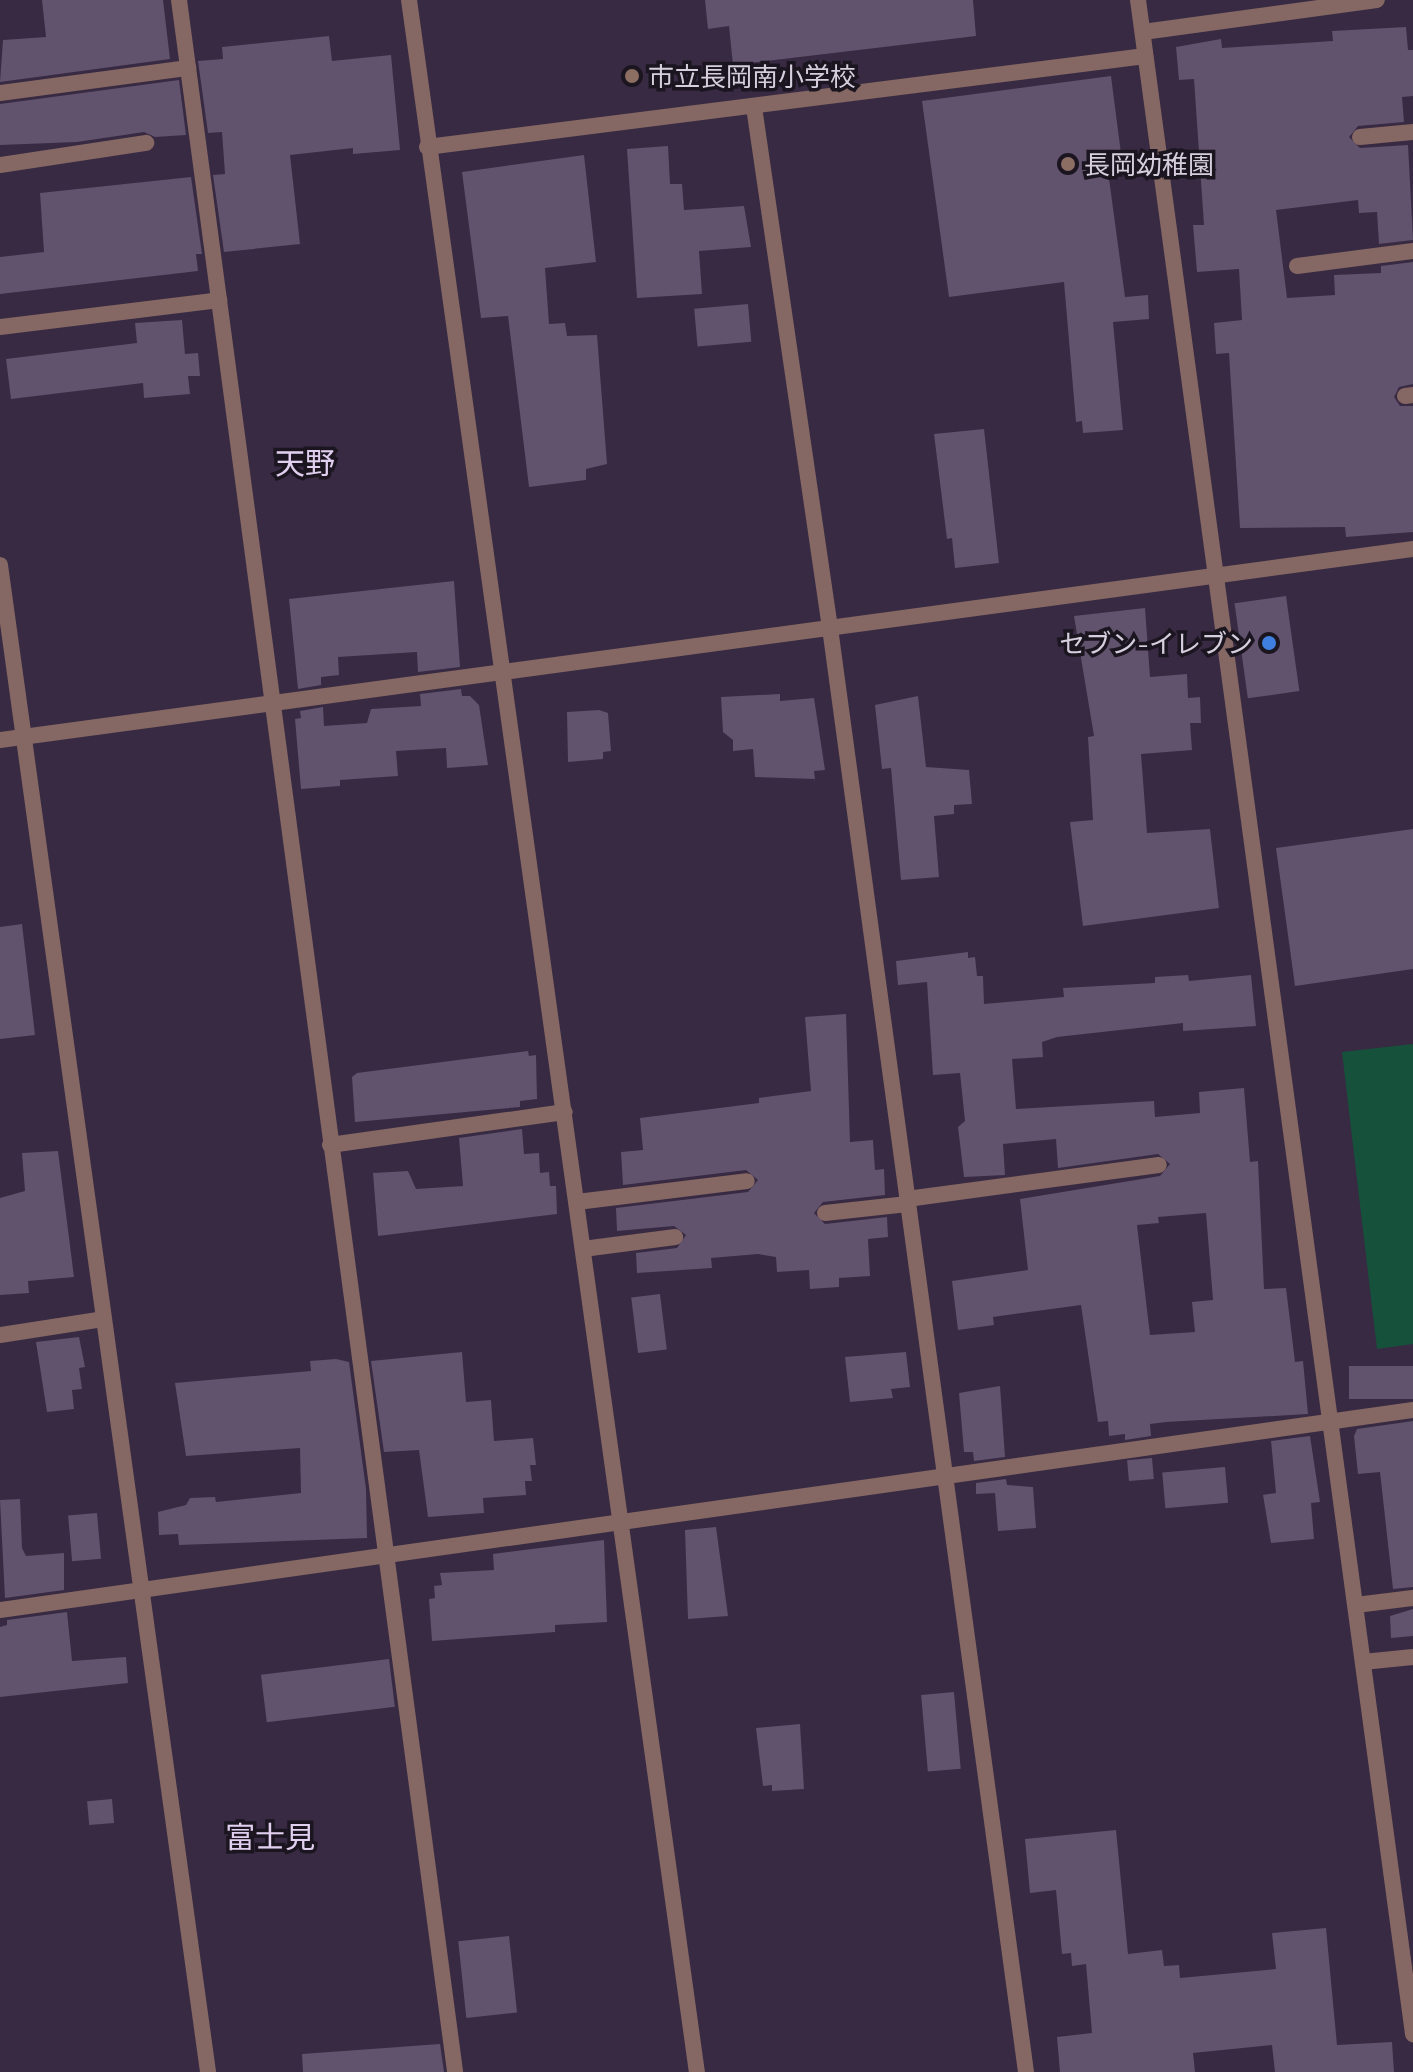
<!DOCTYPE html>
<meta charset="utf-8">
<style>
body{margin:0}
#map{position:relative;width:1413px;height:2072px;overflow:hidden;background:#372a42;font-family:"Exo 2","Noto Sans JP",sans-serif}
div>[style]{position:absolute}
[style*='--x']{left:calc(var(--x)*1px);top:calc(var(--y)*1px);width:calc(var(--w)*1px);rotate:calc(var(--a)*1deg)}
.green>*{inset:0;background:#16513b}
.building>*{inset:0;background:#61526d;transform-origin:0 0}
.service>*{height:16px;margin:-8px;padding:0 8px;transform-origin:8px;border-radius:8px;background:#856763}
.minor>*{height:16px;margin:-8px;padding:0 8px;transform-origin:8px;border-radius:8px;background:#856763}
.dots>*{width:22px;height:22px;translate:-50% -50%;box-sizing:border-box;border:4px solid #1b1520;border-radius:50%}
span{translate:-50% -50%;white-space:nowrap;text-align:center;line-height:1.15;-webkit-text-stroke:7px #1b1520;paint-order:stroke}
.poi-label{font-size:26px;color:#d6cedd}
.left{translate:0 -50%;text-align:left}
.right{translate:-100% -50%;text-align:right}
.quarter-label{font-size:30px;color:#e0cfee}
</style>
<div id="map">
<div class="green">
<i style="clip-path:polygon(1413px 1044px,1413px 1344px,1377px 1349px,1342px 1052px)"></i>
</div>
<div class="building">
<i style="clip-path:polygon(42px 0,163px 0,170px 59px,0 82px,3px 40px,46px 37px)"></i>
<i style="clip-path:polygon(705px 0,973px 0,976px 36px,733px 65px,729px 26px,708px 29px)"></i>
<i style="clip-path:polygon(1406px 27px,1408px 50px,1413px 50px,1413px 96px,1402px 97px,1404px 122px,1358px 126px,1349px 137px,1360px 148px,1408px 145px,1413px 240px,1379px 244px,1377px 212px,1359px 213px,1358px 200px,1276px 210px,1287px 298px,1335px 295px,1334px 275px,1381px 273px,1381px 266px,1413px 262px,1413px 384px,1399px 387px,1394px 397px,1400px 406px,1413px 406px,1413px 532px,1346px 537px,1345px 527px,1240px 528px,1229px 353px,1216px 354px,1214px 323px,1242px 320px,1239px 269px,1197px 272px,1193px 225px,1204px 225px,1194px 79px,1179px 80px,1176px 47px,1221px 39px,1222px 48px,1333px 41px,1332px 31px)"></i>
<i style="clip-path:polygon(329px 36px,332px 61px,391px 55px,400px 150px,353px 154px,353px 148px,290px 155px,300px 244px,224px 252px,213px 175px,225px 174px,222px 132px,208px 133px,198px 61px,223px 59px,222px 47px)"></i>
<i style="clip-path:polygon(1111px 76px,1123px 169px,1108px 171px,1125px 297px,1148px 295px,1149px 319px,1113px 322px,1123px 430px,1083px 433px,1082px 421px,1076px 422px,1064px 282px,949px 297px,922px 101px)"></i>
<i style="clip-path:polygon(179px 80px,186px 135px,155px 137px,144px 132px,77px 142px,0 145px,0 104px)"></i>
<i style="clip-path:polygon(668px 146px,670px 184px,682px 184px,684px 210px,744px 206px,751px 247px,699px 251px,702px 294px,637px 298px,627px 149px)"></i>
<i style="clip-path:polygon(584px 155px,596px 262px,545px 268px,549px 324px,565px 323px,567px 336px,597px 335px,607px 464px,586px 469px,586px 480px,529px 487px,508px 316px,481px 318px,462px 172px)"></i>
<i style="clip-path:polygon(191px 177px,202px 254px,196px 254px,198px 271px,0 294px,0 257px,44px 252px,40px 193px)"></i>
<i style="left:748px;top:304px;width:38px;height:54px;rotate:85deg"></i>
<i style="clip-path:polygon(182px 320px,185px 354px,198px 353px,200px 376px,188px 376px,190px 394px,144px 398px,143px 383px,11px 399px,6px 359px,137px 343px,135px 323px)"></i>
<i style="clip-path:polygon(984px 429px,999px 563px,955px 568px,952px 538px,947px 539px,934px 434px)"></i>
<i style="clip-path:polygon(454px 581px,460px 667px,418px 672px,417px 652px,338px 657px,339px 675px,321px 677px,321px 685px,298px 689px,289px 599px)"></i>
<i style="left:1286px;top:596px;width:96px;height:52px;rotate:82deg"></i>
<i style="clip-path:polygon(1145px 608px,1150px 677px,1187px 674px,1188px 698px,1200px 697px,1201px 723px,1190px 723px,1192px 750px,1141px 754px,1147px 833px,1210px 829px,1219px 908px,1083px 926px,1070px 822px,1093px 820px,1088px 737px,1094px 736px,1074px 616px)"></i>
<i style="clip-path:polygon(461px 689px,462px 696px,470px 696px,479px 705px,488px 765px,447px 768px,446px 748px,396px 751px,398px 776px,340px 780px,340px 786px,301px 789px,295px 719px,301px 718px,300px 711px,323px 707px,324px 726px,367px 723px,371px 709px,421px 706px,420px 694px)"></i>
<i style="clip-path:polygon(780px 694px,780px 701px,814px 698px,825px 770px,814px 771px,815px 779px,755px 777px,753px 749px,733px 751px,733px 740px,723px 732px,721px 697px)"></i>
<i style="clip-path:polygon(918px 696px,926px 767px,969px 770px,972px 804px,954px 805px,954px 814px,934px 816px,939px 877px,901px 880px,891px 768px,882px 769px,875px 705px)"></i>
<i style="clip-path:polygon(599px 710px,608px 713px,611px 751px,603px 752px,603px 759px,568px 762px,567px 712px)"></i>
<i style="clip-path:polygon(1413px 829px,1413px 969px,1295px 986px,1276px 848px)"></i>
<i style="clip-path:polygon(22px 924px,35px 1035px,0 1039px,0 927px)"></i>
<i style="clip-path:polygon(evenodd,968px 952px,968px 958px,975px 957px,977px 976px,983px 976px,984px 1004px,1064px 997px,1063px 988px,1155px 983px,1155px 977px,1188px 975px,1189px 981px,1251px 975px,1256px 1026px,1183px 1031px,1183px 1023px,1057px 1037px,1042px 1042px,1043px 1057px,1012px 1059px,1016px 1109px,1154px 1101px,1155px 1117px,1200px 1113px,1199px 1092px,1244px 1088px,1250px 1162px,1258px 1161px,1264px 1289px,1286px 1288px,1295px 1362px,1303px 1361px,1308px 1414px,1166px 1422px,1150px 1424px,1151px 1436px,1125px 1440px,1125px 1434px,1109px 1436px,1108px 1421px,1098px 1422px,1081px 1305px,993px 1317px,994px 1325px,958px 1330px,952px 1281px,1028px 1270px,1020px 1199px,1160px 1176px,1170px 1164px,1158px 1154px,1058px 1168px,1056px 1139px,1003px 1144px,1005px 1175px,964px 1177px,958px 1127px,965px 1121px,960px 1073px,933px 1075px,927px 982px,898px 985px,896px 961px,968px 952px,1206px 1213px,1213px 1300px,1192px 1302px,1195px 1332px,1150px 1335px,1137px 1225px,1159px 1223px,1158px 1217px,1206px 1213px)"></i>
<i style="clip-path:polygon(846px 1014px,850px 1142px,873px 1140px,875px 1170px,884px 1169px,885px 1195px,823px 1202px,814px 1213px,825px 1224px,887px 1217px,888px 1237px,868px 1239px,870px 1276px,839px 1278px,839px 1287px,810px 1289px,809px 1270px,777px 1272px,776px 1257px,758px 1254px,711px 1258px,712px 1268px,637px 1273px,636px 1253px,677px 1248px,686px 1235px,674px 1226px,617px 1231px,616px 1208px,748px 1192px,758px 1180px,746px 1170px,623px 1185px,621px 1152px,643px 1150px,640px 1118px,759px 1103px,759px 1098px,811px 1091px,805px 1017px)"></i>
<i style="clip-path:polygon(528px 1051px,529px 1056px,536px 1055px,537px 1099px,520px 1101px,520px 1107px,355px 1122px,352px 1077px,357px 1073px)"></i>
<i style="clip-path:polygon(522px 1129px,524px 1154px,539px 1153px,540px 1173px,549px 1172px,550px 1186px,556px 1186px,557px 1214px,378px 1236px,373px 1173px,408px 1171px,416px 1189px,463px 1186px,459px 1138px)"></i>
<i style="clip-path:polygon(58px 1151px,74px 1277px,28px 1281px,29px 1293px,0 1295px,0 1198px,25px 1191px,22px 1153px)"></i>
<i style="left:660px;top:1294px;width:56px;height:29px;rotate:83deg"></i>
<i style="clip-path:polygon(79px 1337px,85px 1367px,79px 1368px,82px 1389px,72px 1390px,74px 1409px,47px 1412px,36px 1342px)"></i>
<i style="clip-path:polygon(462px 1352px,466px 1402px,491px 1400px,494px 1441px,533px 1438px,536px 1465px,530px 1465px,532px 1481px,525px 1481px,526px 1495px,483px 1498px,484px 1513px,428px 1517px,419px 1450px,384px 1452px,371px 1361px)"></i>
<i style="clip-path:polygon(906px 1352px,910px 1387px,891px 1389px,893px 1398px,850px 1402px,845px 1357px)"></i>
<i style="clip-path:polygon(336px 1359px,349px 1362px,366px 1489px,367px 1538px,179px 1545px,178px 1534px,159px 1535px,158px 1512px,186px 1505px,190px 1498px,215px 1497px,216px 1502px,301px 1493px,300px 1448px,186px 1456px,175px 1383px,311px 1371px,310px 1361px)"></i>
<i style="left:1413px;top:1366px;width:33px;height:64px;rotate:90deg"></i>
<i style="clip-path:polygon(1000px 1386px,1005px 1457px,974px 1461px,973px 1452px,964px 1452px,959px 1393px)"></i>
<i style="clip-path:polygon(1413px 1421px,1413px 1587px,1393px 1589px,1380px 1472px,1358px 1474px,1354px 1436px,1357px 1429px)"></i>
<i style="clip-path:polygon(1310px 1436px,1320px 1502px,1311px 1503px,1314px 1539px,1271px 1543px,1263px 1495px,1276px 1493px,1271px 1441px)"></i>
<i style="left:1152px;top:1458px;width:21px;height:25px;rotate:85deg"></i>
<i style="left:1225px;top:1467px;width:36px;height:63px;rotate:85deg"></i>
<i style="clip-path:polygon(1006px 1479px,1007px 1485px,1033px 1487px,1036px 1528px,998px 1531px,995px 1493px,976px 1494px,976px 1483px)"></i>
<i style="clip-path:polygon(20px 1499px,22px 1548px,26px 1556px,64px 1553px,64px 1590px,5px 1598px,0 1500px)"></i>
<i style="left:97px;top:1513px;width:46px;height:29px;rotate:85deg"></i>
<i style="clip-path:polygon(716px 1527px,728px 1616px,688px 1619px,685px 1530px)"></i>
<i style="clip-path:polygon(604px 1540px,607px 1622px,555px 1625px,555px 1632px,432px 1641px,429px 1599px,435px 1598px,434px 1586px,442px 1585px,440px 1573px,494px 1570px,493px 1554px)"></i>
<i style="clip-path:polygon(1413px 1609px,1413px 1636px,1391px 1638px,1390px 1616px)"></i>
<i style="clip-path:polygon(67px 1612px,72px 1661px,126px 1657px,128px 1683px,0 1697px,0 1627px,7px 1625px,7px 1620px)"></i>
<i style="left:389px;top:1659px;width:48px;height:129px;rotate:83deg"></i>
<i style="left:954px;top:1692px;width:77px;height:33px;rotate:85deg"></i>
<i style="clip-path:polygon(800px 1724px,804px 1789px,772px 1791px,772px 1785px,763px 1786px,756px 1728px)"></i>
<i style="left:112px;top:1799px;width:24px;height:25px;rotate:85deg"></i>
<i style="clip-path:polygon(1116px 1830px,1128px 1954px,1162px 1950px,1164px 1966px,1179px 1965px,1180px 1978px,1276px 1969px,1272px 1933px,1326px 1928px,1337px 2045px,1392px 2042px,1394px 2072px,1275px 2072px,1272px 2045px,1193px 2053px,1195px 2072px,1060px 2072px,1057px 2037px,1092px 2033px,1086px 1964px,1072px 1966px,1071px 1953px,1062px 1954px,1056px 1890px,1030px 1893px,1025px 1839px)"></i>
<i style="left:509px;top:1936px;width:77px;height:51px;rotate:84deg"></i>
<i style="clip-path:polygon(440px 2044px,444px 2072px,303px 2072px,302px 2054px)"></i>
</div>
<div class="service">
<i style="--x:1360;--y:137;--w:53;--a:-5.4"></i>
<i style="--x:0;--y:165;--w:148;--a:-8.6"></i>
<i style="--x:1297;--y:266;--w:117;--a:-7.4"></i>
<i style="--x:1405;--y:396;--w:8;--a:-7"></i>
<i style="--x:577;--y:1202;--w:171;--a:-7"></i>
<i style="--x:825;--y:1213;--w:83;--a:-6.2"></i>
<i style="--x:583;--y:1249;--w:93;--a:-7.4"></i>
<i style="--x:0;--y:1335;--w:104;--a:-8.8"></i>
<i style="--x:1356;--y:1605;--w:57;--a:-7"></i>
<i style="--x:1363;--y:1662;--w:50;--a:-5.7"></i>
</div>
<div class="minor">
<i style="--x:179;--y:0;--w:303;--a:82.4"></i>
<i style="--x:409;--y:0;--w:2092;--a:82.09"></i>
<i style="--x:1138;--y:0;--w:2053;--a:82.3"></i>
<i style="--x:1143;--y:32;--w:236;--a:-7.8"></i>
<i style="--x:0;--y:93;--w:190;--a:-7.6"></i>
<i style="--x:754;--y:107;--w:527;--a:81.7"></i>
<i style="--x:830;--y:628;--w:1457;--a:82.27"></i>
<i style="--x:427;--y:147;--w:724;--a:-7.22"></i>
<i style="--x:0;--y:327;--w:221;--a:-7"></i>
<i style="--x:219;--y:300;--w:1788;--a:82.41"></i>
<i style="--x:0;--y:565;--w:1521;--a:82.14"></i>
<i style="--x:0;--y:740;--w:1426;--a:-7.7"></i>
<i style="--x:330;--y:1145;--w:237;--a:-8"></i>
<i style="--x:907;--y:1199;--w:254;--a:-7.7"></i>
<i style="--x:0;--y:1610;--w:1427;--a:-8.06"></i>
</div>
<div class="dots">
<i style="left:632px;top:76px;background:#8d6e63"></i>
<i style="left:1068px;top:164px;background:#8d6e63"></i>
<i style="left:1269px;top:643px;background:#3f7fe0"></i>
</div>
<div class="poi-label">
<span class="left" style="left:648px;top:76px">市立長岡南小学校</span>
<span class="left" style="left:1084px;top:164px">長岡幼稚園</span>
<span class="right" style="left:1253px;top:643px">セブン-イレブン</span>
</div>
<div class="quarter-label">
<span style="left:305px;top:462px">天野</span>
<span style="left:270px;top:1836px">富士見</span>
</div>
</div>
